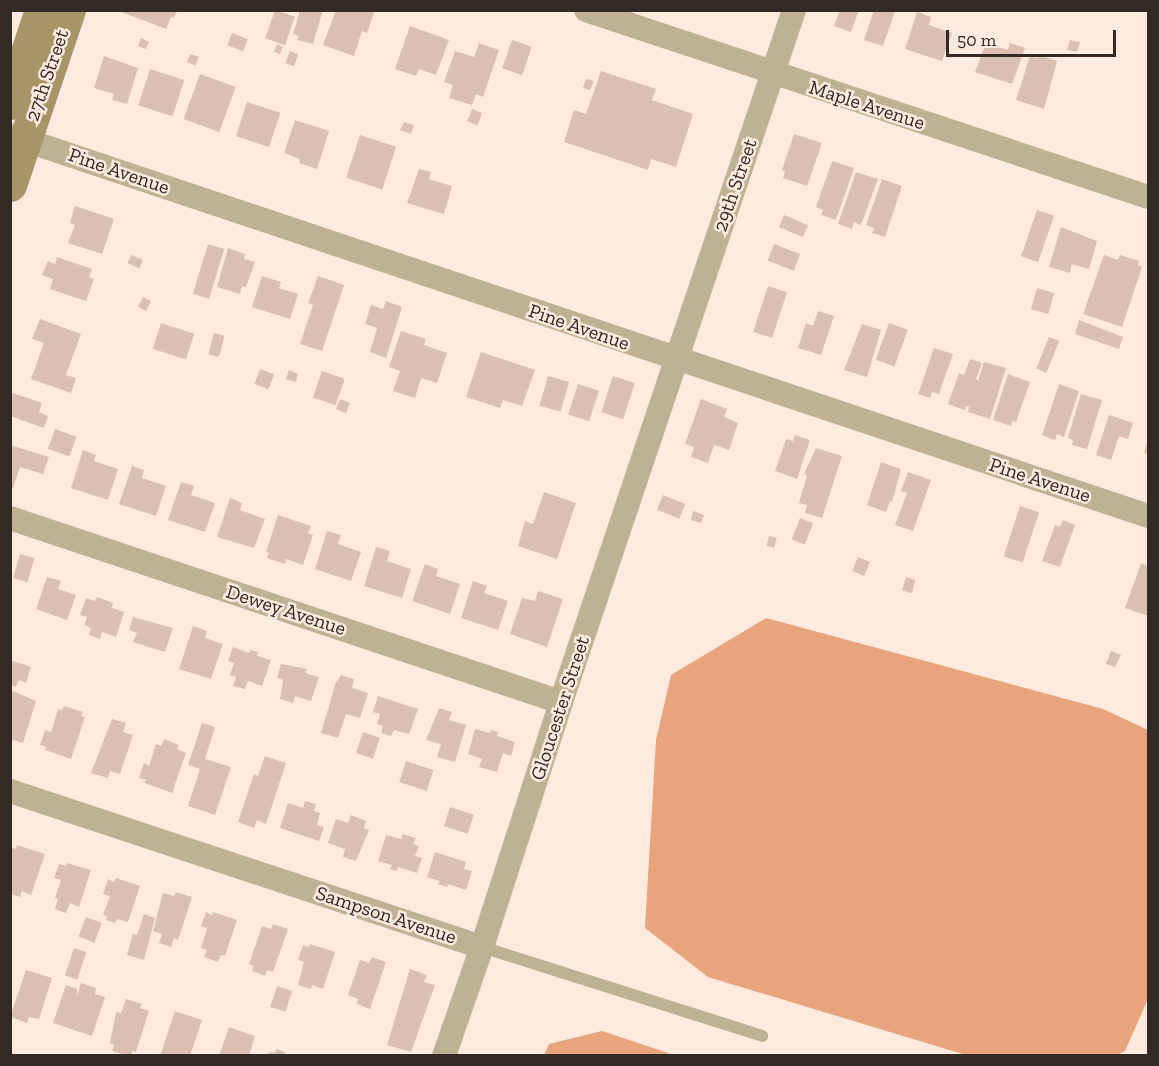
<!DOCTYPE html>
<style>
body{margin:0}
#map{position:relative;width:1159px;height:1066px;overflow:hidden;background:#feeade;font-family:"Zilla Slab",serif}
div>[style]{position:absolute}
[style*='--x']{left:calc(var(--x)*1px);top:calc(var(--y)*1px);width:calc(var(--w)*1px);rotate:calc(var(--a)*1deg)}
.forest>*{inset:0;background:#e8a47d}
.building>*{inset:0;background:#d9c0b3;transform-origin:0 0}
.service>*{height:12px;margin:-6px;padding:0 6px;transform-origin:6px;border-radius:6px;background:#bdb394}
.minor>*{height:24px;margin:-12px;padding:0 12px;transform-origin:12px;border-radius:12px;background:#bdb394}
.secondary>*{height:33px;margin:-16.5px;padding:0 16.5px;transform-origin:16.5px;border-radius:16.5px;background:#a59567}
span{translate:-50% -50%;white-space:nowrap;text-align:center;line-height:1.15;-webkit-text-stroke:5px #feeade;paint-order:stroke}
.street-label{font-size:20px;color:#342a25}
.frame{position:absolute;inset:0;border:12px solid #342a25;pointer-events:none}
.scale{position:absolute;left:946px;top:30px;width:170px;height:27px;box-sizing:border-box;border:3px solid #342a25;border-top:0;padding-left:8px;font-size:18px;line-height:21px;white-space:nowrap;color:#342a25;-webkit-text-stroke:4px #feeade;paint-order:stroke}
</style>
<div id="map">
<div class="forest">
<i style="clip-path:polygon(766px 618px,1103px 709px,1148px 730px,1148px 999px,1125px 1051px,1115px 1056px,966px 1055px,708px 977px,645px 928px,656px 740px,671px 675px)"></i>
<i style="clip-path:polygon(602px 1031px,674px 1055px,544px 1055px,549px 1044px)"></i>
</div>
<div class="building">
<i style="clip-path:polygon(116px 10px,177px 10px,174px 18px,171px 17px,166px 29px)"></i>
<i style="left:275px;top:10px;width:21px;height:30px;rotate:19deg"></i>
<i style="clip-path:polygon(300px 10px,323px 10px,313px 44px,297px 40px,299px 36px,293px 34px)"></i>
<i style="clip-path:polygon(336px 10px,375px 10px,367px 33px,362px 31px,354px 56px,323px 45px)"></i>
<i style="clip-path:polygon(840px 10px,859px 10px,851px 32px,834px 26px)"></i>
<i style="clip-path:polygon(874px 10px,895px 11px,883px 46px,864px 40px)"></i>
<i style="clip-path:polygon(917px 12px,931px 17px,929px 25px,952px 33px,942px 61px,905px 49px)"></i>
<i style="clip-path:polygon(410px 26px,449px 40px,436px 75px,419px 69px,416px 76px,395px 69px)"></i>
<i style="left:232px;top:33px;width:17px;height:13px;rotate:21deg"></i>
<i style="clip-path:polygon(141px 38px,149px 42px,146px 49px,138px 46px)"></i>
<i style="left:512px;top:40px;width:21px;height:30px;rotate:19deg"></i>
<i style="clip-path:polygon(1070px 40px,1080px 42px,1077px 52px,1067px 50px)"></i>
<i style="clip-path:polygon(479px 43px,499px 50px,483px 97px,476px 94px,472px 105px,449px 98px,453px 85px,444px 82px,455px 51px,474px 57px)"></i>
<i style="clip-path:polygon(986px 43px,1008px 50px,1010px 43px,1025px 48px,1012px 84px,975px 72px)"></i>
<i style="clip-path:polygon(277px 44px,283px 47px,280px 54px,274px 52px)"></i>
<i style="left:290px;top:51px;width:9px;height:13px;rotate:21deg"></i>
<i style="left:190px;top:54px;width:9px;height:9px;rotate:18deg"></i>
<i style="clip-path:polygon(1039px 55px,1057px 61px,1044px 109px,1016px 100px,1030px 56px,1038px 58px)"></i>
<i style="clip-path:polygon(104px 56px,138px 68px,127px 104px,112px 100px,114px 94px,94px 88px)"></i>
<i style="left:150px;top:69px;width:36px;height:38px;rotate:18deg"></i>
<i style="clip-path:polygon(601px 71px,656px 89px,652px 100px,693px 114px,676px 167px,651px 159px,648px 170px,564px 142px,574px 110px,586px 114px)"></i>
<i style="left:200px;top:74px;width:38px;height:48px;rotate:20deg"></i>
<i style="clip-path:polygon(586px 79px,594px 81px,590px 90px,583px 88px)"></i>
<i style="left:247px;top:102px;width:35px;height:36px;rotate:18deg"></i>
<i style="left:472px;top:109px;width:11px;height:13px;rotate:22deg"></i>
<i style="clip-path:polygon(295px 120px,329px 131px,317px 169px,299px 163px,300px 159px,284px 153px)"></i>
<i style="clip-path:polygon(404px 122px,414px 125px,411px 134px,400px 130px)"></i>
<i style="clip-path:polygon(794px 134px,822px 143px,807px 186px,783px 178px,785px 172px,782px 170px)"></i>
<i style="left:360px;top:135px;width:38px;height:45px;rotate:18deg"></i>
<i style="clip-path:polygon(832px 161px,854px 168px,836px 220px,821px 215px,823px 210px,816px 207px)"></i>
<i style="clip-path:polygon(419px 169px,431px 172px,429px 179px,452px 186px,444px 214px,407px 203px)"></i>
<i style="clip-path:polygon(856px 172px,878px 179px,861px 225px,854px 222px,852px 229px,838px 224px)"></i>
<i style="clip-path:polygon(882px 179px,902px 186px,885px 237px,872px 233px,874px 228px,866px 225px)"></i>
<i style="clip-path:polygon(75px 206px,114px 219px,102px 254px,68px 243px,75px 225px,70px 223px)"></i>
<i style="left:1037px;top:210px;width:18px;height:49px;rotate:19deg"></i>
<i style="left:784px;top:215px;width:26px;height:13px;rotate:23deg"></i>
<i style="clip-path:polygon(1061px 227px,1097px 241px,1089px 269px,1072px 264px,1070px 273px,1049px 267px)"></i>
<i style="left:208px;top:244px;width:17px;height:52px;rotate:17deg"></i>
<i style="left:774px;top:244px;width:28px;height:18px;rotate:21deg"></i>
<i style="clip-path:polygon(228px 248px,245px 254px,244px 259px,255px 262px,246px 287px,242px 286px,240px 294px,217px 287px)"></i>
<i style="left:131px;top:255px;width:13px;height:9px;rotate:23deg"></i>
<i style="clip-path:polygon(1104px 255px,1118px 260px,1120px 255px,1139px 261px,1138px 265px,1142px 267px,1122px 327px,1083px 314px)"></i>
<i style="clip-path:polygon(57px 257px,92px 269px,89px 277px,94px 279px,86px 301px,50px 289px,53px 279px,42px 275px,48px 261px,55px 264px)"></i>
<i style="clip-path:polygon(262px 276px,281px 282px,279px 288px,298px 294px,290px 319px,252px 307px)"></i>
<i style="clip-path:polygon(318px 276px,344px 285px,322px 351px,300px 344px,313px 305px,308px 303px)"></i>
<i style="left:768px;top:286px;width:20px;height:48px;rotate:18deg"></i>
<i style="left:1037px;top:288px;width:18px;height:22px;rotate:16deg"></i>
<i style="left:143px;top:297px;width:9px;height:11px;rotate:27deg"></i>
<i style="clip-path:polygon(386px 301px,402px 307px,386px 358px,370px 352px,377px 328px,365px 324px,371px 305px,383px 309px)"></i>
<i style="clip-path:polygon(818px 311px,834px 316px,821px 355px,798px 348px,806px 323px,813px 326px)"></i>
<i style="clip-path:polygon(40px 319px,81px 334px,66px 375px,76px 378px,71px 393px,31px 379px,44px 343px,32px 339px)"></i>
<i style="clip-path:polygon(1079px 320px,1123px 337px,1119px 349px,1075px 334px)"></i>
<i style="left:161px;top:323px;width:35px;height:27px;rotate:18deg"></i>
<i style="left:889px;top:323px;width:20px;height:39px;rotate:20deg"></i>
<i style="clip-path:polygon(862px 324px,881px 330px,867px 377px,844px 370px)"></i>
<i style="clip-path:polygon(401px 331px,426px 339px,424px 345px,447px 353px,437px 383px,421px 378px,415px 398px,393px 391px,400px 371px,389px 367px)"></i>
<i style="left:214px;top:333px;width:11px;height:22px;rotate:15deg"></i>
<i style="left:1049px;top:337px;width:11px;height:34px;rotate:22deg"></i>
<i style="clip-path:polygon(934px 348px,953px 354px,939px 394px,932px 392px,930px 398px,918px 394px)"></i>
<i style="clip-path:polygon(481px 352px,535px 370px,522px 406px,503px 400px,500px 408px,466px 397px)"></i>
<i style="clip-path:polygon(970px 359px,982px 363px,976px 379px,978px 380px,984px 362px,1006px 368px,990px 419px,968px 412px,969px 407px,966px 406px,965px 410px,948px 404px,959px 373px,964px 375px)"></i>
<i style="left:260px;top:369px;width:15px;height:16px;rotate:20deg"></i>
<i style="clip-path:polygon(289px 370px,298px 374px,296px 382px,286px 379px)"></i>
<i style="left:322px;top:371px;width:24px;height:28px;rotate:19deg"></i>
<i style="clip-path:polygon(1008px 374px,1030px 382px,1016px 422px,1012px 421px,1011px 426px,993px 420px)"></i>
<i style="left:548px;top:376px;width:22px;height:31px;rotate:16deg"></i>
<i style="left:613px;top:376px;width:23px;height:38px;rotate:18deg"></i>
<i style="left:578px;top:384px;width:22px;height:32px;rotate:18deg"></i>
<i style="clip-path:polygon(1059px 384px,1079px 391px,1064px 437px,1057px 434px,1055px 440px,1042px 435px)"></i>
<i style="clip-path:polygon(13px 393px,42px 403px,39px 412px,48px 416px,44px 428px,10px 416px,10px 395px)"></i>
<i style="clip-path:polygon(1081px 394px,1102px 400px,1087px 449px,1072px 445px,1073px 440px,1068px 438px)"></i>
<i style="left:340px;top:399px;width:11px;height:11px;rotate:22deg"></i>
<i style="clip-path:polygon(701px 399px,727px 409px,724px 417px,738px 423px,729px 450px,714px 445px,708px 463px,691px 457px,694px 447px,685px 444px)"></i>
<i style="clip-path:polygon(1109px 415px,1133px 423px,1128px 439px,1119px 436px,1111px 460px,1096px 455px)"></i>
<i style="left:55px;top:429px;width:23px;height:21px;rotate:20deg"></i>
<i style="clip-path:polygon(795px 435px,810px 440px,797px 479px,775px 471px,786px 439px,793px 441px)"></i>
<i style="clip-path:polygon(1148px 439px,1148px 455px,1144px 453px)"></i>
<i style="clip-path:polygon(10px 445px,49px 457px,43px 474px,20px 467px,13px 488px,10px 487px)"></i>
<i style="clip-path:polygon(816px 448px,842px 456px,822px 518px,805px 513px,807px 505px,799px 503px,807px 476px,804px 474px)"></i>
<i style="clip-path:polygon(83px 450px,96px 455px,94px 461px,118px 469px,108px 500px,71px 488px)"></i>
<i style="clip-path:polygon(881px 462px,901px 469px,892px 502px,890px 501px,886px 512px,867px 505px)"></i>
<i style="clip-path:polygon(132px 466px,144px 470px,142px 478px,166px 486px,156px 516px,119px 504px)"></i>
<i style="clip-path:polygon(908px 472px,931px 480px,913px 531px,895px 525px,907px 493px,901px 491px)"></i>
<i style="clip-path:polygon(181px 482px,194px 486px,191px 495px,215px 503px,205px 532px,168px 520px)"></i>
<i style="clip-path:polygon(544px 492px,576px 503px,557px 559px,518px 546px,525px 521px,533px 524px)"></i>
<i style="left:663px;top:495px;width:24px;height:16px;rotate:22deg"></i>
<i style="clip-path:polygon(230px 498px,242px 503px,240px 510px,265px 519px,254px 548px,217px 537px)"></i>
<i style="left:1020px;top:506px;width:20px;height:53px;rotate:18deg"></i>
<i style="clip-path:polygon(693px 511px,704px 515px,701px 523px,691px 520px)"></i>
<i style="clip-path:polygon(278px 515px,311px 526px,308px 533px,313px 535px,303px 565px,286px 559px,285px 564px,267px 558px,269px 553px,266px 552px)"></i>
<i style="left:800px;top:518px;width:14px;height:23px;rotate:21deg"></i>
<i style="clip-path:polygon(1063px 520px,1075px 525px,1060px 567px,1042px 561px,1055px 525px,1060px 527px)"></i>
<i style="clip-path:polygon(327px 531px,341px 535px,338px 544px,361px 552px,351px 581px,315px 569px)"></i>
<i style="left:769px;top:536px;width:8px;height:10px;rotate:14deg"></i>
<i style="clip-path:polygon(376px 547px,390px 551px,387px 561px,411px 569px,402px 598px,364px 586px)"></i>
<i style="left:20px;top:554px;width:15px;height:25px;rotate:16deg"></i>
<i style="left:858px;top:557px;width:13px;height:15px;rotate:23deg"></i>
<i style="clip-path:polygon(1141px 563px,1148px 566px,1148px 616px,1125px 608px)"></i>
<i style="clip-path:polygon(425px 564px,438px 569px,436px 576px,460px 584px,450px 614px,412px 601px)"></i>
<i style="clip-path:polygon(47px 577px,61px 581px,58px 589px,76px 595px,67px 620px,36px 609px)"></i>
<i style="left:906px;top:577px;width:10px;height:14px;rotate:17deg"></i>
<i style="clip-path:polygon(473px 581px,487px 586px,484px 593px,508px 601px,498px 630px,461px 618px)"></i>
<i style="clip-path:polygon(538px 591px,563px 599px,547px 647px,510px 634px,522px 598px,535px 601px)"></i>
<i style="clip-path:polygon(97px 597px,113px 603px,112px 608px,124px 612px,116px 637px,102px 632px,100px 639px,89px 635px,91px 628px,84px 625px,87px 617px,80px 615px,86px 598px,95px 601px)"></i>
<i style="clip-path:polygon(133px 617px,173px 628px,165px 652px,133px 642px,137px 633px,129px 630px)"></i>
<i style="clip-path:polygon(193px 626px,207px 631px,205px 638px,223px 644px,211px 679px,179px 669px)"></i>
<i style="clip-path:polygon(233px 647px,249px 653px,250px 650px,258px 652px,257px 656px,271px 660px,262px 686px,248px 681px,245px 689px,233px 686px,236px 677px,230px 675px,234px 663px,228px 661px)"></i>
<i style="clip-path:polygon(1111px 651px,1121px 655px,1115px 667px,1106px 664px)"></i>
<i style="clip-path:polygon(10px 660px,31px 667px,26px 683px,19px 680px,16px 687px,10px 685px)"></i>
<i style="clip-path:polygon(281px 664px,307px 669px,305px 673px,319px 677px,311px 701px,295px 696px,293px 703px,280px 699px,283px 680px,277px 678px)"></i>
<i style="clip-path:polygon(341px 675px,354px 679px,352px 688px,368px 693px,360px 718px,346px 714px,338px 738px,321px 733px,336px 682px)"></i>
<i style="clip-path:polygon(13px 691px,36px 701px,23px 743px,13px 740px,11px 746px,10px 694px)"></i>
<i style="clip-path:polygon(378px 696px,418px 709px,409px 734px,394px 730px,391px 736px,381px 733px,383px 726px,377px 724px,380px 714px,373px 712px)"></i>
<i style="clip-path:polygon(64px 706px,83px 712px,81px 716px,85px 717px,71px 759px,45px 750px,46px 747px,40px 745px,45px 730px,51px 732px,58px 709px,62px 710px)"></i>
<i style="clip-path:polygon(439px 708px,452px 712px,449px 720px,466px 725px,455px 762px,437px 757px,441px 744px,426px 740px)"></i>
<i style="clip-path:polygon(112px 719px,126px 723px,123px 732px,133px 735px,120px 774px,110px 771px,108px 778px,91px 773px)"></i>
<i style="clip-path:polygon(202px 723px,215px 727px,205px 759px,231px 767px,215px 815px,188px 806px,200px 769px,188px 765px)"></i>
<i style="clip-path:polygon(475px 729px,490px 733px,491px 730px,498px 732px,497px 736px,515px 742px,511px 756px,503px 753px,497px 772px,479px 767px,482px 759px,468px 754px)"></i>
<i style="left:363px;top:732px;width:18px;height:22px;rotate:19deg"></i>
<i style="clip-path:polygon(164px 739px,179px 745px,177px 749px,186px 753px,172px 793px,144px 783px,146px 780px,139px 778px,144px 763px,149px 766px,156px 744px,161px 746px)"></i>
<i style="clip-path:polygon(265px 756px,286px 763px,266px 824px,257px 820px,254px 828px,238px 822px,254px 774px,258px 776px)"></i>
<i style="left:406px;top:761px;width:29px;height:22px;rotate:18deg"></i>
<i style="clip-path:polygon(305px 801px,316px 804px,314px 811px,320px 813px,317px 825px,324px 827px,319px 841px,280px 828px,288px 803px,303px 808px)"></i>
<i style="left:450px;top:807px;width:25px;height:20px;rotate:18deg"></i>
<i style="clip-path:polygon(351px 815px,366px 821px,364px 828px,369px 830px,356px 861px,343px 857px,345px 849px,328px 843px,336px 819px,348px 823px)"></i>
<i style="clip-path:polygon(403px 834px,416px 838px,413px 844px,419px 846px,415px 856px,422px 858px,417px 873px,398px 867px,397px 871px,390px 869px,392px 865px,378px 861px,386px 835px,401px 839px)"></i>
<i style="clip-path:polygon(17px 845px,45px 854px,31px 895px,22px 891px,20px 897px,10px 894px,10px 847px,16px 849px)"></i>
<i style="clip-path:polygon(435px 852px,466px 862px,464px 869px,472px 871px,466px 890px,448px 884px,447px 887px,438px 884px,440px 881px,427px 877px)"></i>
<i style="clip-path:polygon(67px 863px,91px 870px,79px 907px,70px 903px,66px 913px,55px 909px,58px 899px,55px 898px,61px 880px,54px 878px,59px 864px,66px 866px)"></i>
<i style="clip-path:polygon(116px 878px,140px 886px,128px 922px,117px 919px,115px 923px,106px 920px,107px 916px,103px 915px,110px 896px,103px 894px,108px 879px,114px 882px)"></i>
<i style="clip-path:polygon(176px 892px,192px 897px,178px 940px,174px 938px,171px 947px,159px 943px,162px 934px,153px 931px,163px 893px,174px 896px)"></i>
<i style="clip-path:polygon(206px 912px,212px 915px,213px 912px,237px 920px,225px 956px,221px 955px,218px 962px,204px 957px,207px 950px,201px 948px,207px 928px,201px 926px)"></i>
<i style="clip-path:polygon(144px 914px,155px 918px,144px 960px,127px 955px,133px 934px,137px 935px)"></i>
<i style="left:86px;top:917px;width:17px;height:21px;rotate:21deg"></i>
<i style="clip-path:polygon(273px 924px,288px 929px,273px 972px,267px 970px,265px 976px,252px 971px,254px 966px,249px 964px,262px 926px,271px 929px)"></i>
<i style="clip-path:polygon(310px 944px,335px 952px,323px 989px,312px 985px,311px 989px,298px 985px,304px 962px,298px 960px,303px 945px,309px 947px)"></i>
<i style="left:74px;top:948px;width:13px;height:29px;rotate:18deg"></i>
<i style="clip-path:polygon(372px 957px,386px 962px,370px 1009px,357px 1004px,358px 999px,348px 995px,360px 960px,369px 963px)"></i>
<i style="clip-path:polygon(410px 969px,427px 975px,424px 982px,435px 985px,411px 1052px,387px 1045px)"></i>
<i style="clip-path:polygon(26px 970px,52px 978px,39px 1019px,29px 1017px,27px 1023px,10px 1017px)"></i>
<i style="clip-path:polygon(81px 983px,96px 988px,95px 994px,105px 997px,92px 1036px,53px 1023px,66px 985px,77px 989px,77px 996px)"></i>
<i style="left:277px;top:986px;width:16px;height:22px;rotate:18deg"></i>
<i style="clip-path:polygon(126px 999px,142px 1004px,140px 1008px,149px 1011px,136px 1052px,132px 1051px,130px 1056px,112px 1051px,114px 1045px,110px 1043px,116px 1012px,121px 1013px)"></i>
<i style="clip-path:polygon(175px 1011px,202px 1020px,190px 1056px,160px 1056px)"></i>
<i style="clip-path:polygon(229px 1027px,255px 1036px,249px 1056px,219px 1056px)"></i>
<i style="clip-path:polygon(276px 1049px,285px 1052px,284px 1056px,268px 1056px,269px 1052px,275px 1053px)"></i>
</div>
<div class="service">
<i style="--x:482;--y:947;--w:294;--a:17.6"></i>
</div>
<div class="minor">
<i style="--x:586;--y:10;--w:592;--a:18.4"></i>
<i style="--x:10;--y:135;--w:1200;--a:18.51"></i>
<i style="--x:10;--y:518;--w:581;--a:18.47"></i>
<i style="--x:10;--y:791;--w:497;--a:18.3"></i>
<i style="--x:444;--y:1056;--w:115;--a:-70.8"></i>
<i style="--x:482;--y:947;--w:257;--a:-72.1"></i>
<i style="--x:561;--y:702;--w:730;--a:-71.39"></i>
</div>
<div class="secondary">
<i style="--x:10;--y:103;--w:98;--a:-71.6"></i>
<i style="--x:10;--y:185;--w:185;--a:-71.4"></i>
</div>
<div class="street-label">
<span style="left:47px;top:75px;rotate:-71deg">27th Street</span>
<span style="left:867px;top:105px;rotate:18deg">Maple Avenue</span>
<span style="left:119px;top:171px;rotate:19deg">Pine Avenue</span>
<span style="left:735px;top:185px;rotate:-71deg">29th Street</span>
<span style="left:579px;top:327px;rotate:19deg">Pine Avenue</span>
<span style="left:1040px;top:480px;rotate:18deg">Pine Avenue</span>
<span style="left:286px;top:610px;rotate:18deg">Dewey Avenue</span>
<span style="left:560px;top:708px;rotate:-72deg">Gloucester Street</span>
<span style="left:386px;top:915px;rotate:18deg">Sampson Avenue</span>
</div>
<div class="frame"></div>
<div class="scale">50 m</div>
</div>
